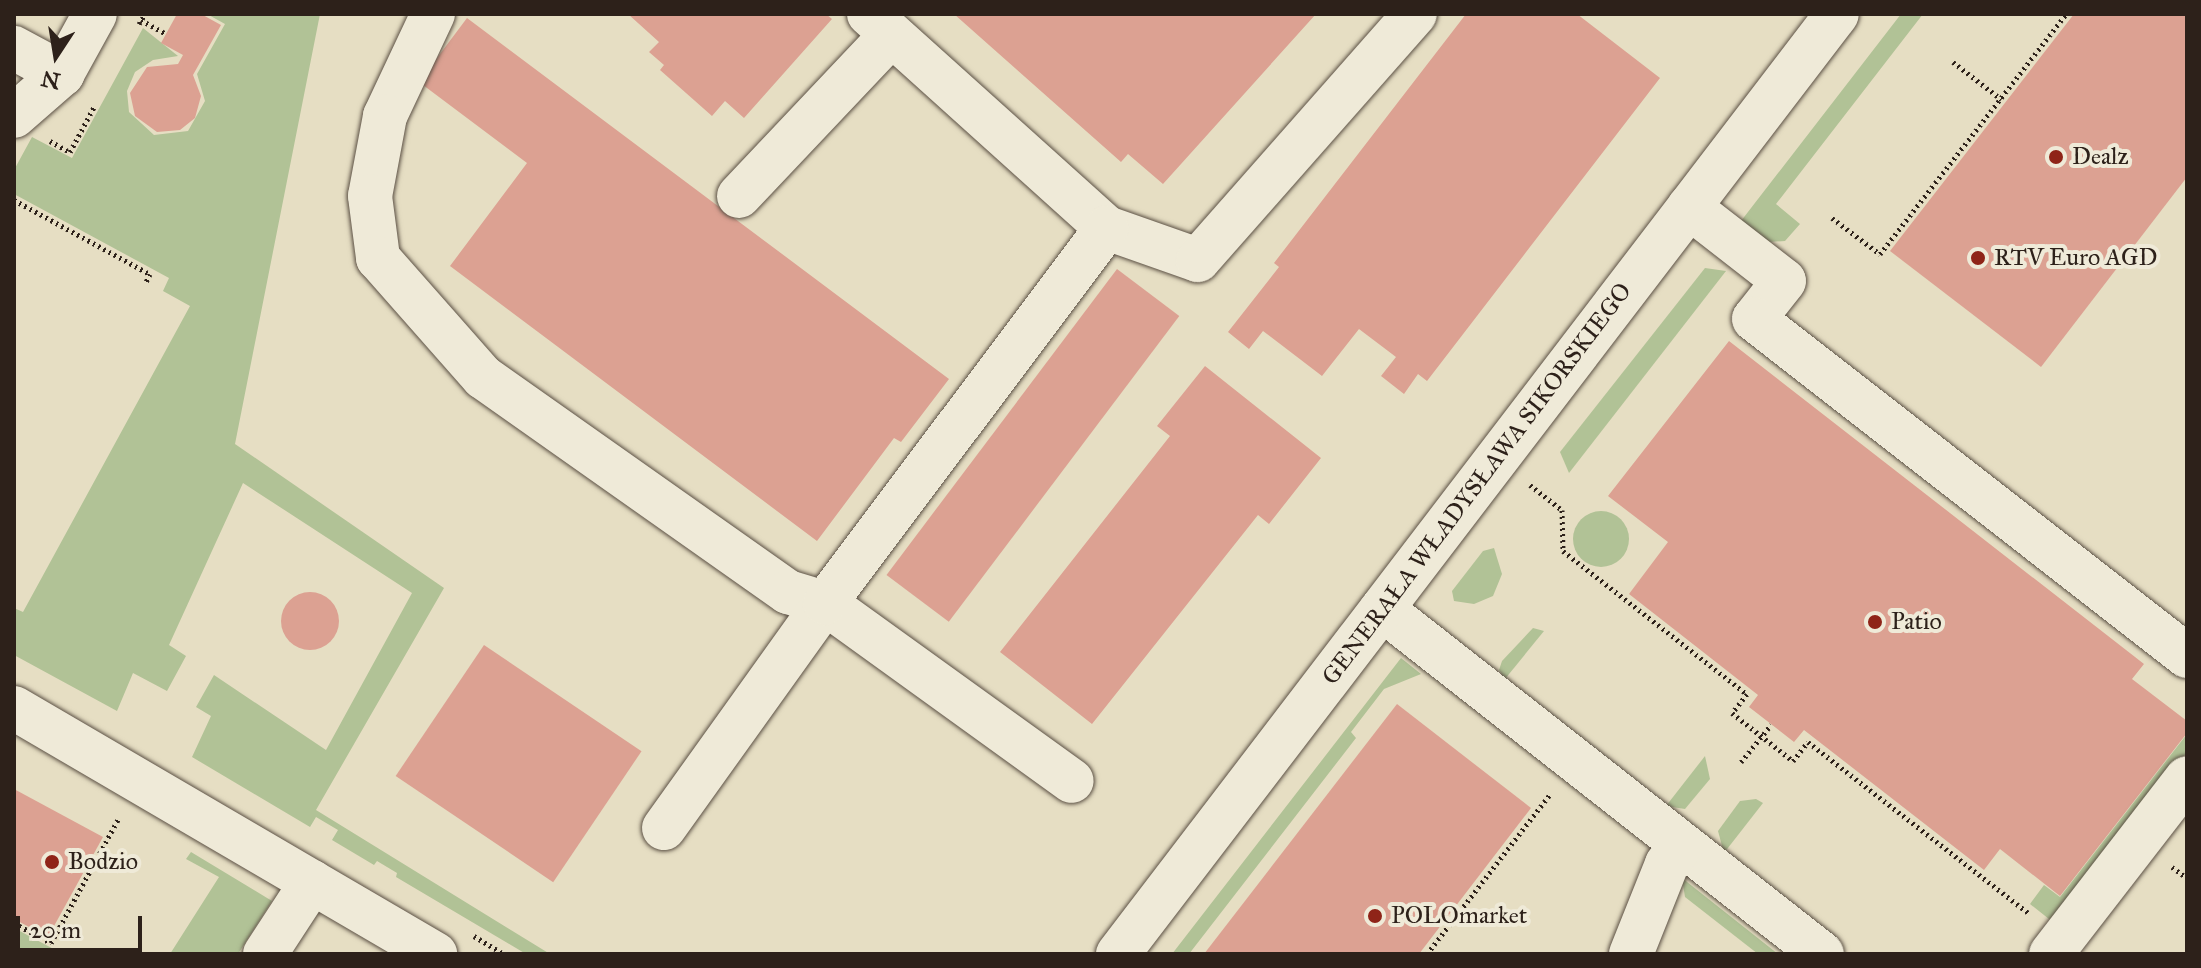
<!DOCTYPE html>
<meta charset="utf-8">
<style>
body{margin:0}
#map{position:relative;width:2201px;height:968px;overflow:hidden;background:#e6dec3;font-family:"IM FELL Great Primer",serif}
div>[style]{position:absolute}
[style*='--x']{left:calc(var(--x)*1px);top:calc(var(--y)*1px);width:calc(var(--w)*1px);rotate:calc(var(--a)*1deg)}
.green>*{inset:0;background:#b1c296}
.round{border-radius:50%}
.building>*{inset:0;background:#dca192;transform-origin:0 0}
.path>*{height:5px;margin-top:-2.5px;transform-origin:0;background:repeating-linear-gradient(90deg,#2d211a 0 2px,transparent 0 6px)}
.roads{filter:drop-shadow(0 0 2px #5b5044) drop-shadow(0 0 2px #5b5044)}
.minor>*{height:44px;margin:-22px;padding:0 22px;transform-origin:22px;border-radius:22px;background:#efead8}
.dots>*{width:22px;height:22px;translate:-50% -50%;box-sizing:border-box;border:4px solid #efead8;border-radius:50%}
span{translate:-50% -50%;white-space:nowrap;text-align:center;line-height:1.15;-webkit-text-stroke:8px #efead8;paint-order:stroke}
.poi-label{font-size:24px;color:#2d211a}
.left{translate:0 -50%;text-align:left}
.street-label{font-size:24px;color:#2d211a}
.frame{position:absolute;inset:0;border:16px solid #2d211a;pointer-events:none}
.north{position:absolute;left:16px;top:16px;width:80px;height:80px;-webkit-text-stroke:6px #efead8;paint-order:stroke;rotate:192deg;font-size:22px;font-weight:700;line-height:32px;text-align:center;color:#2d211a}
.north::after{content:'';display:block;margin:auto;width:28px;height:36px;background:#2d211a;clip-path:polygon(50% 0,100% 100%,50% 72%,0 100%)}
.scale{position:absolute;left:16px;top:916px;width:126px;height:36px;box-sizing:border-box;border:4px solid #2d211a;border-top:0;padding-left:10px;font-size:24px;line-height:28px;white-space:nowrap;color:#2d211a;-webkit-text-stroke:6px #efead8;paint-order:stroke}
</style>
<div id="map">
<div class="green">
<i style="clip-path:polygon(207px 14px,320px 14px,235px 444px,444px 588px,316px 810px,550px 954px,526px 954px,396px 877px,397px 873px,377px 861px,374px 865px,332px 840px,338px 830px,316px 817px,310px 827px,192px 757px,211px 716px,196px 707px,214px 675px,326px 750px,412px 593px,243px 483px,169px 645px,186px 656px,167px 691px,133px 673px,117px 711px,14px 655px,14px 608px,23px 612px,190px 306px,163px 291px,169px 278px,14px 194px,14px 170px,32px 137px,72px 158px,143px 28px,178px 56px,153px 60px,135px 72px,127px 91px,129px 112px,154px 135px,188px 131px,205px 101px,197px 74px,225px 24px)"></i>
<i style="clip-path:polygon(1901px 14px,1923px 14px,1776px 204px,1800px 224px,1785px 241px,1767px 242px,1741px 221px)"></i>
<i style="clip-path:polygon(1705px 268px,1726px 271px,1569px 473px,1560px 452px)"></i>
<i class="round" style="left:1573px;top:511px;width:56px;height:56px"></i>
<i style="clip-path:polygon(1494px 548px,1502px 574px,1493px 596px,1474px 604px,1454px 601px,1452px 591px,1483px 551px)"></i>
<i style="clip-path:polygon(1533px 628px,1544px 631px,1505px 679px,1499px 670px,1502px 661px)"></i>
<i style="clip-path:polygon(1401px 658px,1421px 674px,1384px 689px,1351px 732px,1356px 738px,1189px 954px,1172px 954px)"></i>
<i style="clip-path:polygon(2187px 734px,2187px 752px,2054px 923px,2030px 904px,2044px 885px,2060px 897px)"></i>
<i style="clip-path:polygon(1705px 756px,1710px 779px,1685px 809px,1666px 806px)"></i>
<i style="clip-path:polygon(1756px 799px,1763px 803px,1724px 853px,1718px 831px,1740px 801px)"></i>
<i style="clip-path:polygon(191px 852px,272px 901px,238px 954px,170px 954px,219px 877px,186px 859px)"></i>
<i style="clip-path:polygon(1682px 878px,1778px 954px,1758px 954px,1685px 897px)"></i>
<i style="clip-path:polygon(14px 928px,63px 954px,25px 954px,14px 946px)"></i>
</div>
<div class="building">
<i style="clip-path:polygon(177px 14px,201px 14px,221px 25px,193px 75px,201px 96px,195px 118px,180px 130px,157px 132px,135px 116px,130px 93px,147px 67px,178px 64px,183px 55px,161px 43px)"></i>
<i style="clip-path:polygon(628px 14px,826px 14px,832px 19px,744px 118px,725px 101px,712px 116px,660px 70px,664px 65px,649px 52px,659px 42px)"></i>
<i style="clip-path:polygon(954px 14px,1316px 14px,1163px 184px,1128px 154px,1121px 162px)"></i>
<i style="clip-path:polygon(1466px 14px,1577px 14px,1660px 78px,1427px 381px,1418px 374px,1404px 394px,1381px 376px,1396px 357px,1359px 329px,1322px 376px,1263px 331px,1249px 349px,1228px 332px,1279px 267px,1274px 263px)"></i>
<i style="clip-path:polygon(2074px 14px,2187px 14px,2187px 177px,2041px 367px,1890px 251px)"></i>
<i style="clip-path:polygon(467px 18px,949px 379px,901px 442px,894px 438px,817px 541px,450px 266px,527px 163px,419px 82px)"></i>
<i style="left:1117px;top:269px;width:78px;height:383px;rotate:37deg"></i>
<i style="clip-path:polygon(1729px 341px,2144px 664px,2132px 679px,2187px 721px,2187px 733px,2060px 896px,2000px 849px,1984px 870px,1804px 730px,1794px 742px,1749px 707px,1758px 695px,1629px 594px,1668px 542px,1608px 496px)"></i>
<i style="clip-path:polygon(1205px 366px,1321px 458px,1269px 524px,1258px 515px,1092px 724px,1000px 652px,1170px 436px,1157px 426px)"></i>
<i class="round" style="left:281px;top:592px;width:58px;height:58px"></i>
<i style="left:484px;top:645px;width:190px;height:158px;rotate:34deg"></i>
<i style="clip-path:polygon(1397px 704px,1531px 808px,1419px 954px,1204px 954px)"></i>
<i style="clip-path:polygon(14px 789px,103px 837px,48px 937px,14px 919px)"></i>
</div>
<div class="path">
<i style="--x:141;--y:20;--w:29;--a:29"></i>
<i style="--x:139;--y:24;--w:12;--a:-59"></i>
<i style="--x:1953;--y:62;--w:61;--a:37.6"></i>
<i style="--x:50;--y:141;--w:23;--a:29"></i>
<i style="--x:70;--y:152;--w:51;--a:-61.9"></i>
<i style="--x:14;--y:200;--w:155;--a:28.6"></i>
<i style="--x:150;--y:274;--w:9;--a:117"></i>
<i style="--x:1832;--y:218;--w:60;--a:36.9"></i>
<i style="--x:1880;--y:254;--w:304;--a:-52.2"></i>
<i style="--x:1530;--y:485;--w:41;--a:38"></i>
<i style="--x:1562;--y:510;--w:41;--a:88.6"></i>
<i style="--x:1563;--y:551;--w:233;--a:37.9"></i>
<i style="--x:1747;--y:694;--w:24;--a:128"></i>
<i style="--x:1732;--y:713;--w:78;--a:38.2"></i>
<i style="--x:1793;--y:761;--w:24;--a:-52"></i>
<i style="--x:1808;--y:742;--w:281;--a:37.8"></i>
<i style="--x:1741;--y:762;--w:48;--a:-51"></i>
<i style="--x:2172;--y:867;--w:19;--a:36"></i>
<i style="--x:14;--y:923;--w:42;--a:28.4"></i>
<i style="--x:51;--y:943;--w:142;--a:-61.5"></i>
<i style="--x:474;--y:936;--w:35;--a:31"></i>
<i style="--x:1427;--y:954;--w:203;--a:-52.4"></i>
</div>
<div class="roads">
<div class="minor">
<i style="--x:433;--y:14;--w:113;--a:115.2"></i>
<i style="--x:385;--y:116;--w:81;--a:100.6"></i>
<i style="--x:370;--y:196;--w:63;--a:82.6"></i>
<i style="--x:378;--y:258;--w:159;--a:48.6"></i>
<i style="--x:483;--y:377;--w:373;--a:35.2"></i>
<i style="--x:788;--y:592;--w:39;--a:17"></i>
<i style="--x:825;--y:603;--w:304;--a:35.8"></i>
<i style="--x:869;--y:14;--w:320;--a:42"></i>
<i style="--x:1107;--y:228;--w:96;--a:19.4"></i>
<i style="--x:1198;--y:260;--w:328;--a:-48.6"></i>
<i style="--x:14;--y:48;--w:55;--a:28.4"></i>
<i style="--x:14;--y:116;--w:64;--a:-41.2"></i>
<i style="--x:62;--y:74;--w:68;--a:-61.2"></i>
<i style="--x:739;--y:196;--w:221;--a:-46.6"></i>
<i style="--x:1689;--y:207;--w:120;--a:37.9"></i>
<i style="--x:1784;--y:281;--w:48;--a:128.3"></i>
<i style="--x:1754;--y:319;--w:549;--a:37.89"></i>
<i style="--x:1382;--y:609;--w:559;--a:38.1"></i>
<i style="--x:14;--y:708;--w:488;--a:30.3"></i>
<i style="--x:664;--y:828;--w:277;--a:-54.4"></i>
<i style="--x:825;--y:603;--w:469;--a:-53.1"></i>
<i style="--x:265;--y:954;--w:86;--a:-56.9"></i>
<i style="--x:1118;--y:954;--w:1183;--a:-52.59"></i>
<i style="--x:1631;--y:954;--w:97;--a:-68.2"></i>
<i style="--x:1667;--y:864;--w:24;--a:-52"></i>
<i style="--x:2051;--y:954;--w:222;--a:-52.3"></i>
</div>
</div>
<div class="dots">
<i style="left:2056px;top:157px;background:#8f2418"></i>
<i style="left:1978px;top:258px;background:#8f2418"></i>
<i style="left:1875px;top:622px;background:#8f2418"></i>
<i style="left:52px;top:862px;background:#8f2418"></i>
<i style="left:1375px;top:916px;background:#8f2418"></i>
</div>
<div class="poi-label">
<span class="left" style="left:2072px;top:157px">Dealz</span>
<span class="left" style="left:1994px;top:258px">RTV Euro AGD</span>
<span class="left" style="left:1891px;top:622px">Patio</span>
<span class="left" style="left:68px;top:862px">Bodzio</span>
<span class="left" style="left:1391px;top:916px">POLOmarket</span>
</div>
<div class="street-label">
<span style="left:1477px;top:484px;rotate:-53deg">GENERAŁA WŁADYSŁAWA SIKORSKIEGO</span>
</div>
<div class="frame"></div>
<div class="north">N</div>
<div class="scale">20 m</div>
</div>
